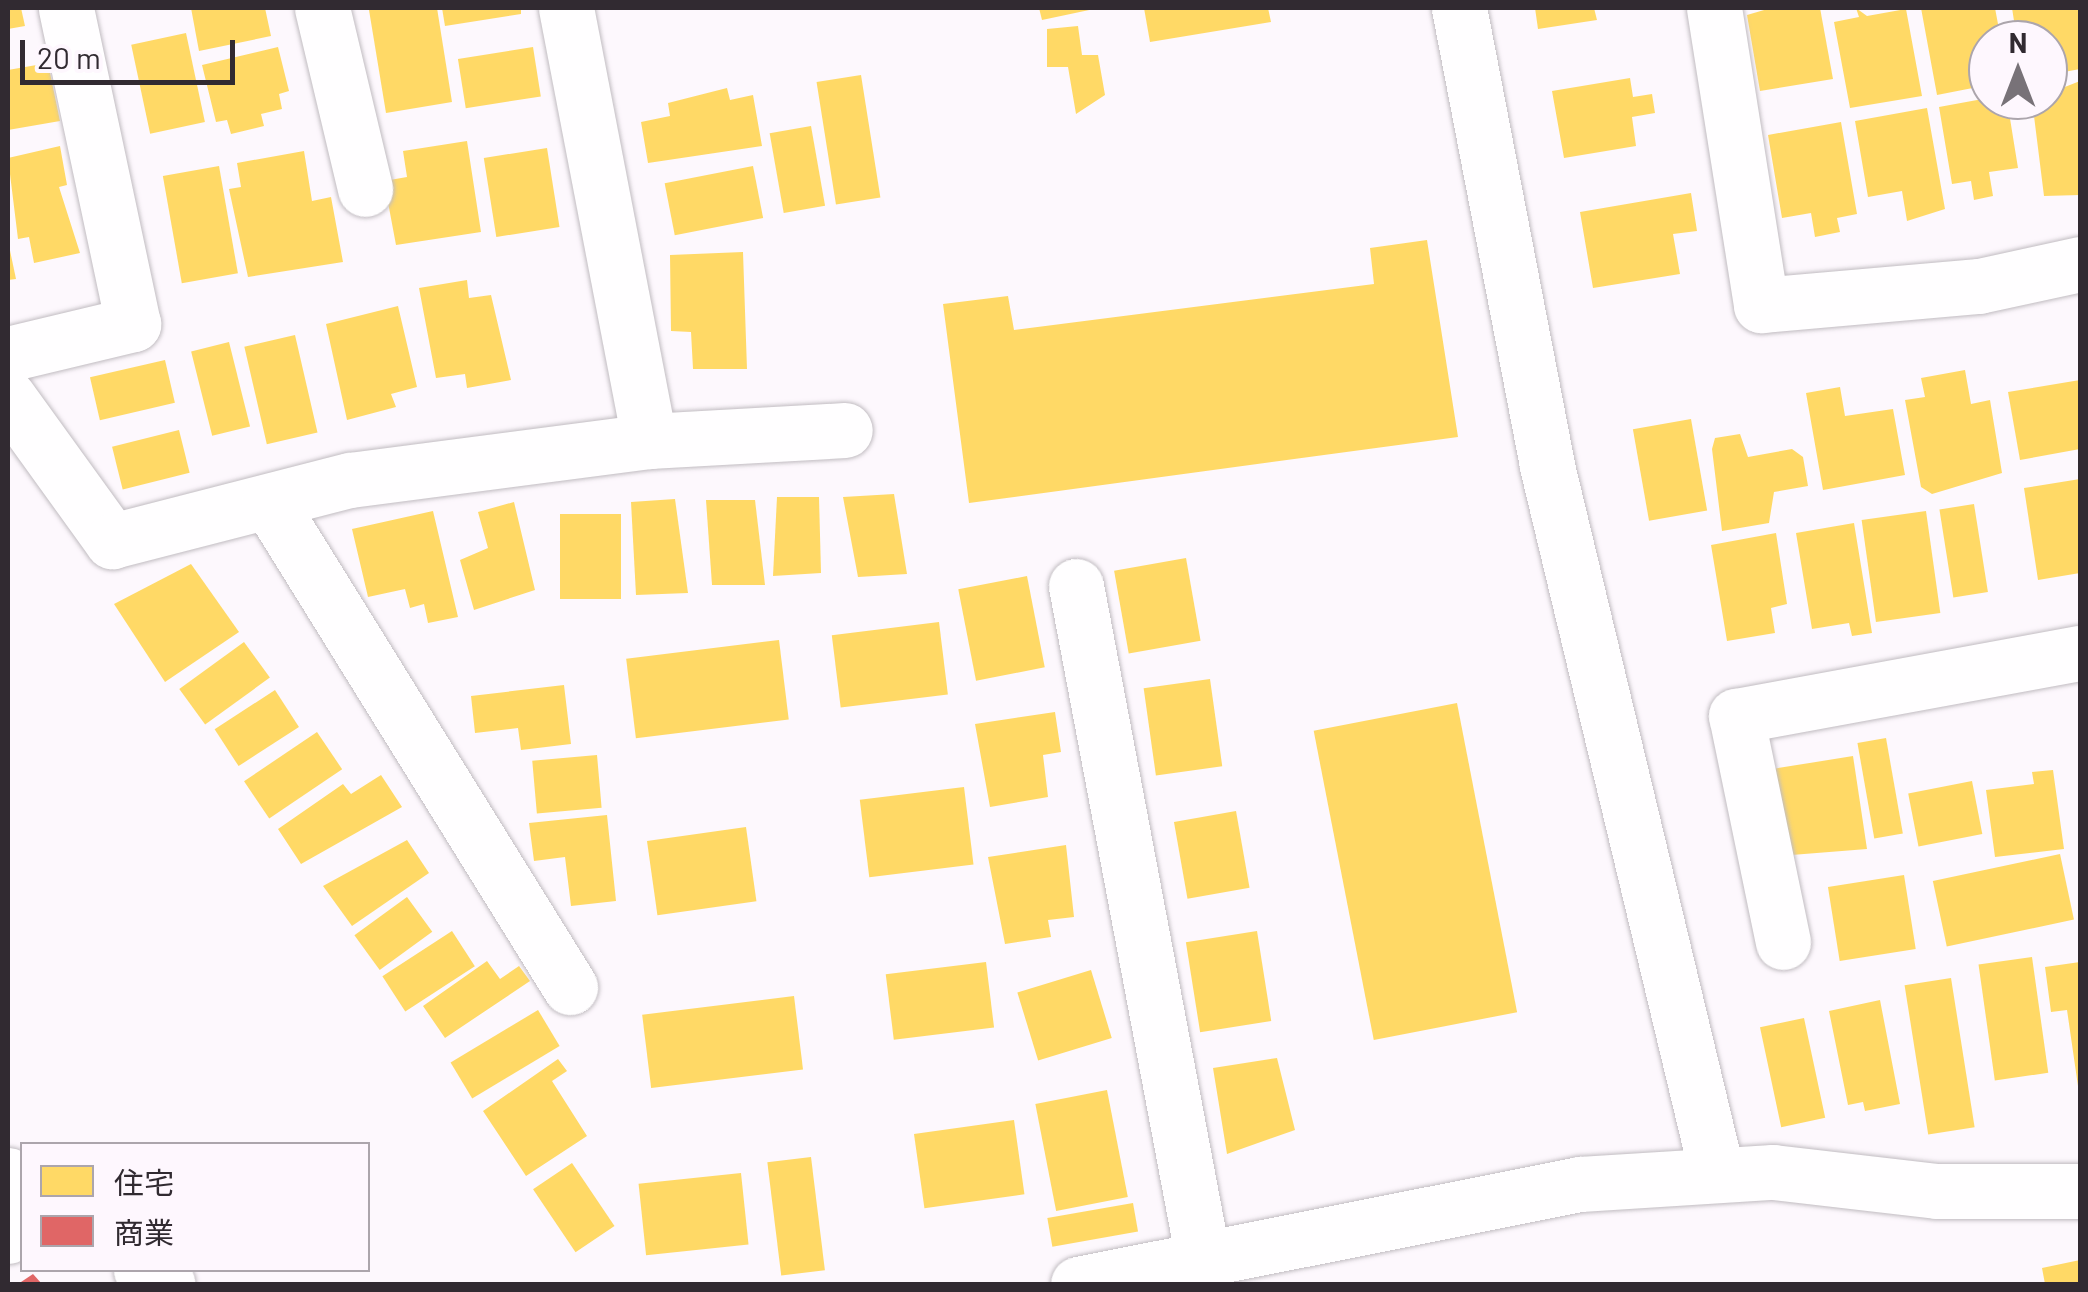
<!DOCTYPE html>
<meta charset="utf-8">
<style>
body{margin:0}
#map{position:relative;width:2088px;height:1292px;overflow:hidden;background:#fdf8fd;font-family:Barlow,"Noto Sans JP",sans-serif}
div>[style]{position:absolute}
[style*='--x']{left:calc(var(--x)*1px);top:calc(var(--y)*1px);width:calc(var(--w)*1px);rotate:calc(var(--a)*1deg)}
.homes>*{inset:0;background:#ffd966;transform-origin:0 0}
.shops>*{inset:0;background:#e06666}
.roads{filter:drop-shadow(0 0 2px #c1bcc1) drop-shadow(0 0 2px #c1bcc1)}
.street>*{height:55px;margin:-27.5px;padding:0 27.5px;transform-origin:27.5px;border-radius:27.5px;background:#fffeff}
.secondary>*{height:55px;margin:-27.5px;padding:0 27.5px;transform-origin:27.5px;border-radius:27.5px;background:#fffeff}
span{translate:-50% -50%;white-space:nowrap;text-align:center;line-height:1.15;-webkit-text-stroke:10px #fef7fe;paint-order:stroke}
.frame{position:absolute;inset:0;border:10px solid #312a31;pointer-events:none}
.legend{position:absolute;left:20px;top:1142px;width:350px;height:130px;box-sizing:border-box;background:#fef7fe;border:2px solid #aca5ac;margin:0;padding:12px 18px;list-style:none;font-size:30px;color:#312a31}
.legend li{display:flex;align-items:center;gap:20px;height:50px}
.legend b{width:50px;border:2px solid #aca5ac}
.north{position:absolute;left:1968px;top:20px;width:100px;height:100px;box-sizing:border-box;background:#fef7fe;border:2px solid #aca5ac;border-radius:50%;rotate:0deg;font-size:28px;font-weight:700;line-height:40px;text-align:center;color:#312a31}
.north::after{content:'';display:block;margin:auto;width:35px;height:45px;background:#787278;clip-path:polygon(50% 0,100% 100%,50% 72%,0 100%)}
.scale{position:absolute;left:20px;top:40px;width:215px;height:45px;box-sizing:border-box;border:5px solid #312a31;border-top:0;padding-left:12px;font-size:30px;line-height:35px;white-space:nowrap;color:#312a31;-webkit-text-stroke:8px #fef7fe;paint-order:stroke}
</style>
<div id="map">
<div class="homes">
<i style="clip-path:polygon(8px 8px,21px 8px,25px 26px,8px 29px)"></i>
<i style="clip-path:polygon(191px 8px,265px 8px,271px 36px,199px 51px)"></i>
<i style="clip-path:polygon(405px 8px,437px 8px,452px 102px,386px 113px,369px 10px)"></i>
<i style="clip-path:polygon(442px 8px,521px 8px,521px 14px,445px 26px)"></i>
<i style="clip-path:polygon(1039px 8px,1094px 8px,1094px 9px,1042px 20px)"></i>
<i style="clip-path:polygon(1144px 8px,1268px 8px,1271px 22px,1150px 42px)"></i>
<i style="clip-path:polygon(1535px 8px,1594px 8px,1597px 20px,1538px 29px)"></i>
<i style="clip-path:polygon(1771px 8px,1820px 8px,1833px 79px,1760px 91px,1747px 15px)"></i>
<i style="clip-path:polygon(1856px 8px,1867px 16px,1906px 9px,1922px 96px,1850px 108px,1834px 22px,1859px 17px)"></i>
<i style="clip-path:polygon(1921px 8px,1995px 8px,2001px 40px,1988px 40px,1988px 85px,1937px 95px)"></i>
<i style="clip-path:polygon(2012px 8px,2080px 8px,2080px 69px,2048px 75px,2048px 40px,2017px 40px)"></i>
<i style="clip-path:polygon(1078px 26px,1082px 55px,1098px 55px,1105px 95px,1076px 114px,1068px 67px,1047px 67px,1047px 29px)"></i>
<i style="left:186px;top:33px;width:91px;height:56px;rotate:78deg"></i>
<i style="clip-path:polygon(278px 47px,289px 91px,279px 94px,282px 109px,261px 114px,264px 126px,231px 134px,227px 120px,216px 122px,202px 65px)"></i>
<i style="left:533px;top:47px;width:50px;height:76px;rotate:81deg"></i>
<i style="clip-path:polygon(48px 63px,60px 121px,8px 130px,8px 70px)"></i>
<i style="left:861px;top:75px;width:124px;height:45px;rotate:81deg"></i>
<i style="clip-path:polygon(1630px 78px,1633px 97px,1652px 94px,1655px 113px,1632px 117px,1636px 146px,1564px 158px,1552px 91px)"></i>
<i style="clip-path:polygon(2080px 81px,2080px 195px,2044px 196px,2032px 100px)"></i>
<i style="clip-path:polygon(727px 88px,730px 100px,753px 95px,762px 146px,648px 163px,641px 122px,670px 116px,668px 103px)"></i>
<i style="clip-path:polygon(1988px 98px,2007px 100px,2018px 168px,1989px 172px,1993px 196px,1974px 200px,1971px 181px,1952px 184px,1939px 107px)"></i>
<i style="clip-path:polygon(1927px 108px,1945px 209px,1907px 221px,1902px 191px,1868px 197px,1855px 121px)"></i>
<i style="clip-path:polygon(1841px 122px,1857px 214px,1837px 218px,1840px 232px,1815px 237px,1811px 213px,1782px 218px,1768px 135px)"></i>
<i style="left:811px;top:126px;width:81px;height:42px;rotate:80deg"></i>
<i style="clip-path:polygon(467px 141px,481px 232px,396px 245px,384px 181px,407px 177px,403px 151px)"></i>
<i style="clip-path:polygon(60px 146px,67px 185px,59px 187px,80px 253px,34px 263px,29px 237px,18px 239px,8px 158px)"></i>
<i style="left:547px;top:148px;width:80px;height:64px;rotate:81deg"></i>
<i style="clip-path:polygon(304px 151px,312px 201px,331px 197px,343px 262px,248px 277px,229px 189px,241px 187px,237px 163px)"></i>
<i style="left:219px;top:166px;width:109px;height:57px;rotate:80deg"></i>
<i style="left:753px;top:166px;width:53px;height:90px;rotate:79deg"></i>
<i style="clip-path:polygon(1691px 193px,1697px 231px,1673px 234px,1680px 274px,1593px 288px,1580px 212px)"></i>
<i style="clip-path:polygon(1427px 240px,1458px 437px,969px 503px,943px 304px,1008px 296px,1014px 330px,1374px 284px,1370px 248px)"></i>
<i style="clip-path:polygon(8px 241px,16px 279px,8px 280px)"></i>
<i style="clip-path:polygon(743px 252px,747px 369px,693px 369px,691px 332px,671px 331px,670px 255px)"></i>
<i style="clip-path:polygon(467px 280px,469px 298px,491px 295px,511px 380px,467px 388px,465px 374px,436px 378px,419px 288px)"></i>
<i style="clip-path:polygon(398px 306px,417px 387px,391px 394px,396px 407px,347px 420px,326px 324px)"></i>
<i style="left:295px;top:335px;width:100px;height:52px;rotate:77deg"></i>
<i style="left:229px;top:342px;width:87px;height:39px;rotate:76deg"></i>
<i style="left:165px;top:360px;width:44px;height:77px;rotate:77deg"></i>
<i style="clip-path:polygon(1965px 370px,1971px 404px,1990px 400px,2002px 473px,1932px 494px,1921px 487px,1905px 400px,1925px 397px,1921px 378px)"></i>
<i style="clip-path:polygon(2080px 380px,2080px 449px,2020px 460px,2008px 392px)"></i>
<i style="clip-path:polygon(1840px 387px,1845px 416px,1893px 409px,1905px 475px,1823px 490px,1806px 393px)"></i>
<i style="left:1691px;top:419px;width:93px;height:59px;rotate:80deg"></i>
<i style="left:179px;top:430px;width:44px;height:69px;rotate:76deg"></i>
<i style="clip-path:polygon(1740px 434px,1748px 457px,1792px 449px,1803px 457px,1808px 486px,1774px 492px,1769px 523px,1722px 531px,1712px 449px,1715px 438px)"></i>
<i style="clip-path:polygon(2080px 479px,2080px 573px,2038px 580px,2024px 488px)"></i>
<i style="clip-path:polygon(894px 494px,907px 574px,858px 577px,843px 497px)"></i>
<i style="clip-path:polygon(777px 497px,819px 497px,821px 573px,773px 576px)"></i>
<i style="clip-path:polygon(675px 499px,688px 593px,636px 595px,631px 502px)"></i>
<i style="clip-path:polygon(706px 500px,755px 500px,765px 585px,712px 585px)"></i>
<i style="clip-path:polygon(514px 502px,535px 590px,474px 610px,460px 560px,488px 548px,478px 512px)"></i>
<i style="left:1974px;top:504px;width:89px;height:35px;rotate:81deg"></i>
<i style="clip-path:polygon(433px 511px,458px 617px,428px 623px,424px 604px,410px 608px,405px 589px,368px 597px,352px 529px)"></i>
<i style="left:1926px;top:511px;width:103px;height:65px;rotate:82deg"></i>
<i style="left:621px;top:514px;width:85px;height:61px;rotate:90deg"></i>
<i style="clip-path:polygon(1854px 523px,1872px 633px,1852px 636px,1849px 623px,1812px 629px,1796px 533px)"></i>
<i style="clip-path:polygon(1776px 533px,1787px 604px,1771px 608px,1775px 633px,1727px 641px,1711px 545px)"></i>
<i style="left:1186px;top:558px;width:84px;height:73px;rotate:80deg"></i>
<i style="clip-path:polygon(191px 564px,239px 632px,165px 682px,114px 604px)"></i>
<i style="left:1027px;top:576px;width:93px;height:70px;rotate:79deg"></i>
<i style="left:939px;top:622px;width:73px;height:108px;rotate:83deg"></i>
<i style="left:779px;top:640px;width:80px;height:154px;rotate:83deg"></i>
<i style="left:244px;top:642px;width:44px;height:80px;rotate:54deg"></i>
<i style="left:1210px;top:679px;width:88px;height:67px;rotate:82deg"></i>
<i style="clip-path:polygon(564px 685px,571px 744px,521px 750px,518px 728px,475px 733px,471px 696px)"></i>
<i style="left:275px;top:690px;width:44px;height:72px;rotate:57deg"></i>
<i style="left:1457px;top:703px;width:315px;height:146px;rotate:79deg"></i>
<i style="clip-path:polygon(1055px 712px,1061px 752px,1043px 755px,1048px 797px,990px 807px,975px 724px)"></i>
<i style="left:317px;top:732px;width:45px;height:88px;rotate:56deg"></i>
<i style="left:1886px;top:738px;width:97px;height:29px;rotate:80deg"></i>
<i style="left:597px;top:755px;width:53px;height:65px;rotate:85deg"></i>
<i style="clip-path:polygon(1853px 756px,1867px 849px,1779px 856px,1760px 771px)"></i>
<i style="clip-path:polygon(2053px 770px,2064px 849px,1995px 857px,1986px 790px,2034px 784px,2032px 772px)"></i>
<i style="clip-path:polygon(381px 775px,402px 807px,301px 864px,278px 829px,343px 784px,351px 794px)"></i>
<i style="left:1972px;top:781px;width:54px;height:65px;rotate:79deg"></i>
<i style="left:964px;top:787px;width:78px;height:105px;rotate:83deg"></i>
<i style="left:1236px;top:811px;width:78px;height:63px;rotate:80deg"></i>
<i style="clip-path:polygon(607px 815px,616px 901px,571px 906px,565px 857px,534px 861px,529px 823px)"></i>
<i style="left:746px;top:827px;width:75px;height:100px;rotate:82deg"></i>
<i style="clip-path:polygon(407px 840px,429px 873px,352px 926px,323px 886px)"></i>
<i style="clip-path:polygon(1066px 845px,1074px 917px,1048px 920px,1051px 937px,1005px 944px,988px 857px)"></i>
<i style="left:2060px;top:854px;width:67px;height:130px;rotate:78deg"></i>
<i style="left:1904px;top:875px;width:75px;height:77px;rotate:81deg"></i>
<i style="left:407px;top:897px;width:43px;height:65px;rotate:54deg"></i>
<i style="left:452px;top:931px;width:42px;height:83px;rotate:57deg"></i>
<i style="left:1257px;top:931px;width:91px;height:72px;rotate:81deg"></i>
<i style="left:2032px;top:957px;width:117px;height:54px;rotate:82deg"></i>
<i style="clip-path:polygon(487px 961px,500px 979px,519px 966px,530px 981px,445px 1038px,423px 1006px)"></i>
<i style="left:986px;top:962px;width:66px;height:101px;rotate:83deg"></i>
<i style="clip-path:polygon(2080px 962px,2080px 1086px,2078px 1086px,2067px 1010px,2051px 1012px,2045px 967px)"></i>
<i style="left:1091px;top:970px;width:71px;height:77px;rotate:73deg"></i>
<i style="left:1951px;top:978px;width:151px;height:47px;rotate:81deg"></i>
<i style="left:794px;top:996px;width:74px;height:153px;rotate:83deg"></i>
<i style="clip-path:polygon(1880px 1000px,1900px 1104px,1865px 1111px,1863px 1102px,1848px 1105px,1829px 1011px)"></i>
<i style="left:538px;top:1010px;width:42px;height:102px;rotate:59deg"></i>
<i style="left:1804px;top:1018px;width:102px;height:45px;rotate:78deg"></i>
<i style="clip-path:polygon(1277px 1058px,1295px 1130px,1227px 1154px,1213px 1068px)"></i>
<i style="clip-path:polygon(558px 1059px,567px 1071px,552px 1081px,587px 1136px,526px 1176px,483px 1111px)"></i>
<i style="left:1107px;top:1090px;width:109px;height:73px;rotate:79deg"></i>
<i style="left:1014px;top:1120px;width:75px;height:101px;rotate:82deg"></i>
<i style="left:811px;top:1157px;width:114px;height:44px;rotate:83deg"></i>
<i style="left:572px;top:1163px;width:76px;height:47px;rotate:56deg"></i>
<i style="left:741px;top:1173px;width:72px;height:103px;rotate:84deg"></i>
<i style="left:1133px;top:1203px;width:29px;height:87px;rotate:80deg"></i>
<i style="clip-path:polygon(2080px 1260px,2080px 1284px,2045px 1284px,2042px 1268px)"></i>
</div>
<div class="shops">
<i style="clip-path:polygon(33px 1274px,42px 1284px,18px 1284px)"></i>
</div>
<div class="roads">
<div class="street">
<i style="--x:322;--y:8;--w:186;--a:76.6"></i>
<i style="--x:566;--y:8;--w:441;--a:79.1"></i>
<i style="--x:1459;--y:8;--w:466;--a:79.1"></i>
<i style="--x:1547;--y:466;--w:728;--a:76.5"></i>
<i style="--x:1714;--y:8;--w:301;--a:81"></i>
<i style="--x:1761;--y:305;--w:219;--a:-5"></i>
<i style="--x:1979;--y:286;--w:103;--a:-12.3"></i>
<i style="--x:8;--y:354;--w:129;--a:-13.5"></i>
<i style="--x:133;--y:324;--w:323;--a:-102"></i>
<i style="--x:8;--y:397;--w:178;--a:54.2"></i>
<i style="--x:112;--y:541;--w:246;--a:-14.4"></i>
<i style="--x:350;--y:480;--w:302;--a:-7.4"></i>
<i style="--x:649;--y:441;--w:196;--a:-3.2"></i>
<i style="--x:269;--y:502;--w:571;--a:58.18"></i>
<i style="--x:1076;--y:586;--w:685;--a:79.31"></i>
<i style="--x:1783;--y:942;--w:231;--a:-101.7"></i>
<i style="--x:1736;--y:716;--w:350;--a:-10.4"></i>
<i style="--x:8;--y:1175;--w:22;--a:51"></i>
<i style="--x:8;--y:1236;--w:18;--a:-41"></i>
<i style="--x:141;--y:1270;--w:30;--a:28"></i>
</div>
<div class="secondary">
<i style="--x:1078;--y:1284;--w:512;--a:-11.27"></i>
<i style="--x:1580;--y:1184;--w:193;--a:-3.6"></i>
<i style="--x:1773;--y:1172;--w:165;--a:6.6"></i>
<i style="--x:1937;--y:1191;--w:143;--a:0"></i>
</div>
</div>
<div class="frame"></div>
<ul class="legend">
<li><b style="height:28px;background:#ffd966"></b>住宅</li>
<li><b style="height:28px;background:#e06666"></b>商業</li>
</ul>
<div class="north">N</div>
<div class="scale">20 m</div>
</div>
